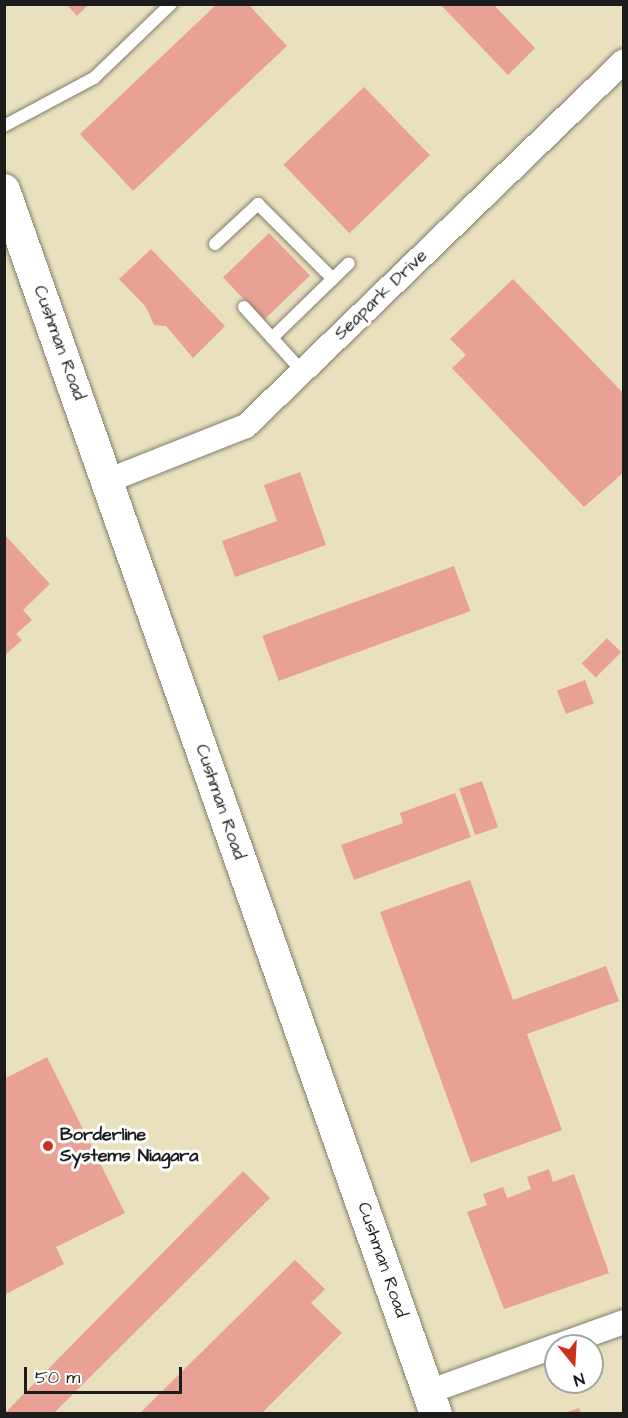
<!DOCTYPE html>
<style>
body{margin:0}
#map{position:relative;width:628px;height:1418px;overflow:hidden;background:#e9e1be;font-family:"Architects Daughter",sans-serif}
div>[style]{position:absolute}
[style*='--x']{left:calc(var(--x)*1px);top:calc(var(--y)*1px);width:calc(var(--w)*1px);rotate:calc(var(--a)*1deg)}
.building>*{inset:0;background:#e9a195;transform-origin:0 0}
.roads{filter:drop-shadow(0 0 2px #827e6d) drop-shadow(0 0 2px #827e6d)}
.service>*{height:12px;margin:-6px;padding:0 6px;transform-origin:6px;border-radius:6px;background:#fff}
.minor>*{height:24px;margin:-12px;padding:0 12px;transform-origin:12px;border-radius:12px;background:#fff}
.tertiary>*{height:32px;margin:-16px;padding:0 16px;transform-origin:16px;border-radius:16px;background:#fff}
.dots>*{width:16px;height:16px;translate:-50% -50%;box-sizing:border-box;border:3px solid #fff;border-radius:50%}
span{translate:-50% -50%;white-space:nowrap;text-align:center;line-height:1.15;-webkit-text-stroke:6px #fff;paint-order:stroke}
.street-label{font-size:18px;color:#1c1c1c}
.poi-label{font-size:18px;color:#1c1c1c;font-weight:700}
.left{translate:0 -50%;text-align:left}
.frame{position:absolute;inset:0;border:6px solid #1c1c1c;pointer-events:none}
.north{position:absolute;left:544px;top:1334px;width:60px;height:60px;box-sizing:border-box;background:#fff;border:2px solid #a4a4a4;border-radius:50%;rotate:162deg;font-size:16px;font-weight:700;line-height:24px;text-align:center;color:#1c1c1c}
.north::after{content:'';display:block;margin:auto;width:21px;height:27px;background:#c8321e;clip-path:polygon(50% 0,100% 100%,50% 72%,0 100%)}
.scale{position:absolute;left:24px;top:1367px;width:158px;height:27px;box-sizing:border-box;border:3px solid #1c1c1c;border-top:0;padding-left:8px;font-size:18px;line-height:21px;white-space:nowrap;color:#1c1c1c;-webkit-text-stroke:4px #fff;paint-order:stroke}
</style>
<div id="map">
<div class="building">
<i style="clip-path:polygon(66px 4px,89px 4px,77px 16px)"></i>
<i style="clip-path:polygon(217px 4px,248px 4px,287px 46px,133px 191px,80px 134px)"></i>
<i style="clip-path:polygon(440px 4px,493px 4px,535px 48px,508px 75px)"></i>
<i style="left:364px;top:87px;width:95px;height:112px;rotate:46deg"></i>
<i style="left:269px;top:233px;width:59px;height:64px;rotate:46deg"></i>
<i style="clip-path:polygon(151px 249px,225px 326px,193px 358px,166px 326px,154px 325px,146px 307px,119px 279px)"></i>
<i style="clip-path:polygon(513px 279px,624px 394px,624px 472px,584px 507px,452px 368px,466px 355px,450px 339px)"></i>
<i style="clip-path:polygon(300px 472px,326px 545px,235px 577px,222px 541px,277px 521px,264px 485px)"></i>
<i style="clip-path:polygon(4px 534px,50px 584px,23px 610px,32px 620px,16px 634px,22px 640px,4px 656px)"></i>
<i style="left:454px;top:566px;width:48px;height:204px;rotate:70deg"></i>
<i style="left:607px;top:638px;width:20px;height:36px;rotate:45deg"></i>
<i style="left:585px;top:680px;width:25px;height:30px;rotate:69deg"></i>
<i style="left:482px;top:781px;width:49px;height:24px;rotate:71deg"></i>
<i style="clip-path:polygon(455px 793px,471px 837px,354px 880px,341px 845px,403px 823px,400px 813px)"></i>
<i style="clip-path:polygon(470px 880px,513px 1000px,606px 966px,619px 1001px,527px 1034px,562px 1130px,471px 1163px,380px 912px)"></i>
<i style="clip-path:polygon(47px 1057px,125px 1213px,56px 1247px,64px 1264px,4px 1295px,4px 1079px)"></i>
<i style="clip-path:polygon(549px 1169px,553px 1182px,574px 1174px,609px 1273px,504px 1309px,467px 1212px,487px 1205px,483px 1194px,503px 1187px,507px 1198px,531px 1189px,527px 1177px)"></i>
<i style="clip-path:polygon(243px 1171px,270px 1198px,53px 1414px,4px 1414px)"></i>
<i style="clip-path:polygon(295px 1260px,325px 1289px,311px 1303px,342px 1333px,261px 1414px,139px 1414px)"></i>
<i style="clip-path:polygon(579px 1408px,581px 1414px,565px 1414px,565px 1413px)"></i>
</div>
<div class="roads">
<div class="service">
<i style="--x:4;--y:126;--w:102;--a:-28.1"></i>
<i style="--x:94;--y:78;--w:107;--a:-43.9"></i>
<i style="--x:215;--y:244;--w:59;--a:-42.9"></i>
<i style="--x:258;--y:204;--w:106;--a:45"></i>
<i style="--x:244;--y:307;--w:86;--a:47.8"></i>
<i style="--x:272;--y:338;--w:107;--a:-44.2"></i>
</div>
<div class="minor">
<i style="--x:107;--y:481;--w:149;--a:-21.6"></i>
<i style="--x:246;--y:426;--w:525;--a:-44"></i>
<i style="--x:557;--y:1346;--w:71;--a:-19.7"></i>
<i style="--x:428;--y:1392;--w:136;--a:-19.8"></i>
</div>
<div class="tertiary">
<i style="--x:4;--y:190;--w:1298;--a:70.56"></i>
</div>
</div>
<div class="dots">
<i style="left:48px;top:1146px;background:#c8321e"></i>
</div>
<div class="street-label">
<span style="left:381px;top:295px;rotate:-44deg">Seapark Drive</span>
<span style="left:59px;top:343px;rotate:70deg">Cushman Road</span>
<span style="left:220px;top:802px;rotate:71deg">Cushman Road</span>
<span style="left:382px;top:1260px;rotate:71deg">Cushman Road</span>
</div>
<div class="poi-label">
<span class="left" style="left:60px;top:1146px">Borderline<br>Systems Niagara</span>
</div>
<div class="frame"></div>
<div class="north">N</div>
<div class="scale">50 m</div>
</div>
